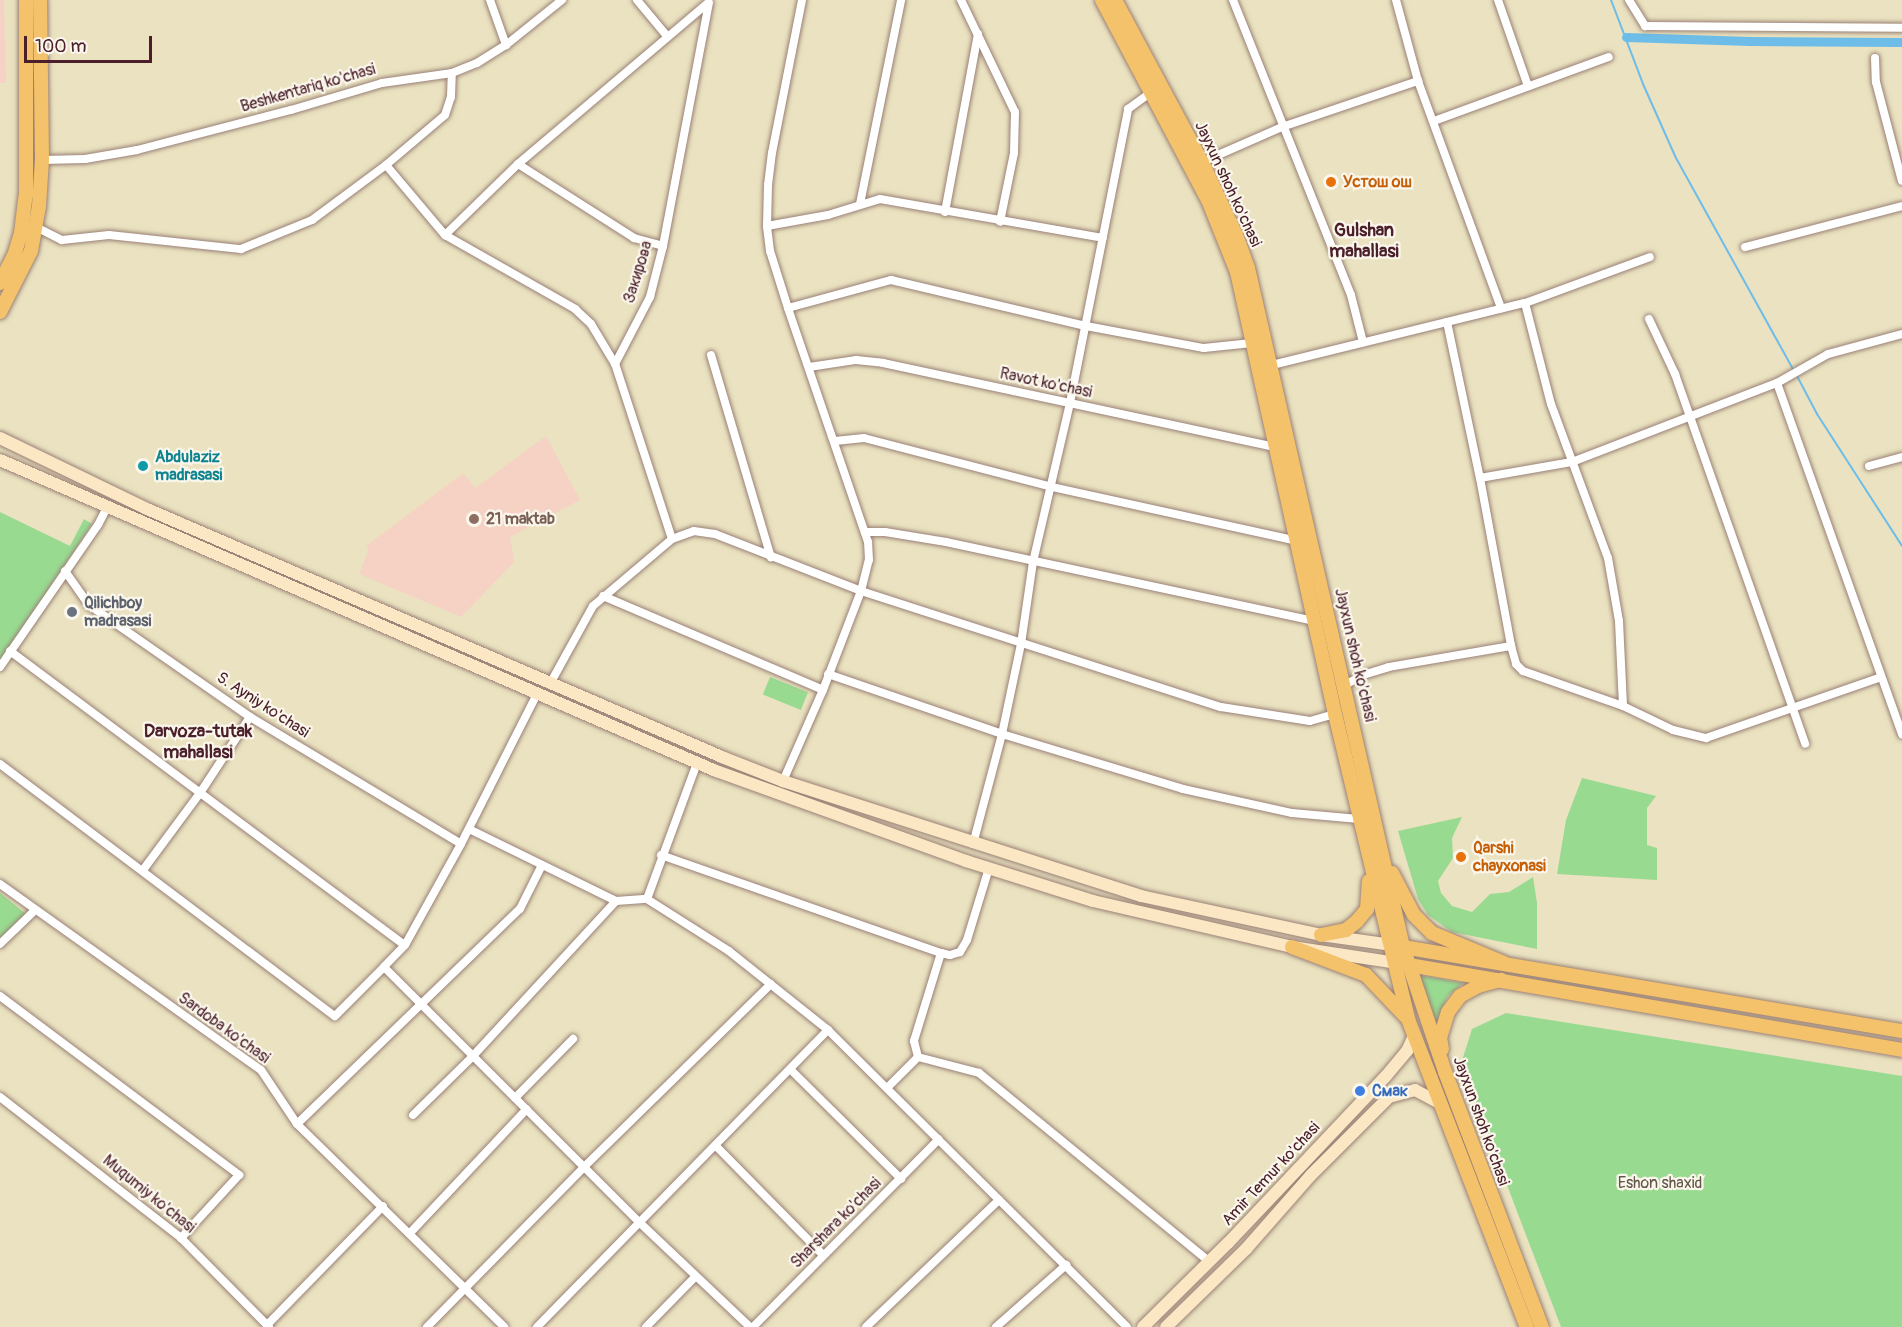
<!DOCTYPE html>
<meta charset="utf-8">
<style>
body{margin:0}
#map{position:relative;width:1902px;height:1327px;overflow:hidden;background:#eae2c0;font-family:Pangolin,sans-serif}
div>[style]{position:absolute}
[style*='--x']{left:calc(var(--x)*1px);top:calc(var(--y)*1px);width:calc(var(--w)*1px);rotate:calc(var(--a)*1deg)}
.built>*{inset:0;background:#f6d2c4}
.green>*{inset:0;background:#99da91;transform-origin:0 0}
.stream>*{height:2px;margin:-1px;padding:0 1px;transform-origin:1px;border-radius:1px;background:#6dbde8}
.canal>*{height:9px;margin:-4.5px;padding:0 4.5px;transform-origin:4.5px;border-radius:4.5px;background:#6dbde8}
.roads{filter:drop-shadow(0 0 2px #9a8076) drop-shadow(0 0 2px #9a8076)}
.minor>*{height:8px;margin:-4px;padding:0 4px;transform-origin:4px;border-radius:4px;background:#fff}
.secondary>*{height:12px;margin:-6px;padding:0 6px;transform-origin:6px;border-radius:6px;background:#fbe7c3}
.primary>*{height:14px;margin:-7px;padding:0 7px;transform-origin:7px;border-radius:7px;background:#f4c26a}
.trunk>*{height:14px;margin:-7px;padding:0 7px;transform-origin:7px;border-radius:7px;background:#f4c26a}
.dots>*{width:16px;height:16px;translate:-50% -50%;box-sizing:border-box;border:3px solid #fbf7ec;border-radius:50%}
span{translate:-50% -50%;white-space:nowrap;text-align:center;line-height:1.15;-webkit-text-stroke:4.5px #fbf7ec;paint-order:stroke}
.street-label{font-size:16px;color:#4a1f2b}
.food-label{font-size:16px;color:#c56008;font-weight:700}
.left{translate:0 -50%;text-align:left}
.culture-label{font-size:16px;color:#0d838f;font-weight:700}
.education-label{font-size:16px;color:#785e54;font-weight:700}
.worship-label{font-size:16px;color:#5b616d;font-weight:700}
.shop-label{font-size:16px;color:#366cbe;font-weight:700}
.park-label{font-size:16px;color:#62574a}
.neighbourhood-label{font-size:18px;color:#4a1f2b;font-weight:700}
.scale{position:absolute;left:24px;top:36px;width:128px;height:27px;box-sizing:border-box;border:3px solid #4a1f2b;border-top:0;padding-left:8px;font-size:18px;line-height:21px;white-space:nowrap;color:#4a1f2b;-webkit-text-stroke:4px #fbf7ec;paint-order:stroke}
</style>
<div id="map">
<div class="built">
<i style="clip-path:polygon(0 0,4px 0,6px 83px,0 83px)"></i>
<i style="clip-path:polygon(546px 436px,580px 500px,510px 537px,514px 562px,461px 617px,359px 574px,369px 549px,366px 546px,463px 473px,475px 488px)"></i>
</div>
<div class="green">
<i style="clip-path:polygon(0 512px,70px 546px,84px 519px,92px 524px,0 662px)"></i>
<i style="left:770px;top:677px;width:41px;height:19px;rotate:22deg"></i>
<i style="clip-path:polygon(1582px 778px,1656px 796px,1647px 808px,1647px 845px,1657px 848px,1657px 880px,1557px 874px,1566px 820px)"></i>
<i style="clip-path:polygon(1462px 817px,1452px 838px,1453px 858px,1438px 881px,1441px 893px,1452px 906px,1472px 912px,1490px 894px,1509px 892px,1533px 877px,1537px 903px,1537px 949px,1452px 932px,1428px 915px,1418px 899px,1398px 831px)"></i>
<i style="clip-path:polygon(0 893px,26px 914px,0 940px)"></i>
<i style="clip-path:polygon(1419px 975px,1463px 983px,1448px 996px,1434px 1026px)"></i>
<i style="clip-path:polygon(1506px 1013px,1902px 1076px,1902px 1327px,1561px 1327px,1461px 1064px,1472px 1029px)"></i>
</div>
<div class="stream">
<i style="--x:1611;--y:0;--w:90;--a:69.1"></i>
<i style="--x:1643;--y:84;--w:81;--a:66"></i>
<i style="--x:1676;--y:158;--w:244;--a:61"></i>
<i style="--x:1797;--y:376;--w:43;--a:62.2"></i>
<i style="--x:1817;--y:414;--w:157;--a:57.2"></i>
</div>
<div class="canal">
<i style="--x:1626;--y:37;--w:124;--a:1.8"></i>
<i style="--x:1750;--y:41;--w:152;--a:0.4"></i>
</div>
<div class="roads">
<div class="minor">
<i style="--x:490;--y:0;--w:48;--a:70.4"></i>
<i style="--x:637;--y:0;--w:47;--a:50.2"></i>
<i style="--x:961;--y:0;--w:124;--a:64.3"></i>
<i style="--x:1015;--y:112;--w:41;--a:91.4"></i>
<i style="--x:1014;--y:153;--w:70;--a:101.5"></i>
<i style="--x:1233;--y:0;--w:318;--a:68.2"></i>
<i style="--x:1351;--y:295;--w:49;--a:75.7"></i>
<i style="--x:1396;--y:0;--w:84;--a:74.8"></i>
<i style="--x:1418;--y:81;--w:242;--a:69.9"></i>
<i style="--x:1498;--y:0;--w:91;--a:70.8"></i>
<i style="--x:1629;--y:0;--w:31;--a:58"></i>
<i style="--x:1645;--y:26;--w:257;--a:0.4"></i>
<i style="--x:1875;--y:58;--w:24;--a:88"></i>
<i style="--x:1876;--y:82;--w:102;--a:75.3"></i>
<i style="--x:1434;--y:121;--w:186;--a:-20.1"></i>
<i style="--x:42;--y:160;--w:43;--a:-1.3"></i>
<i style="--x:85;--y:159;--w:53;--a:-9.8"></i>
<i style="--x:137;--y:150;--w:159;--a:-14.6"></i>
<i style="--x:291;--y:110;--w:95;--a:-16.5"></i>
<i style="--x:382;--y:83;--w:71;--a:-8.1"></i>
<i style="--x:452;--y:73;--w:27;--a:-22"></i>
<i style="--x:477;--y:63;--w:34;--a:-32"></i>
<i style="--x:506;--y:45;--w:72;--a:-38.8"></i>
<i style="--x:1202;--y:162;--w:87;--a:-23.6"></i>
<i style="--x:1282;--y:127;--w:144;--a:-18.7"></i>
<i style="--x:518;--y:164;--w:138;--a:32.5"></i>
<i style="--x:634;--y:238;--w:30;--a:15"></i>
<i style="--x:386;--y:165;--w:92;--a:49.9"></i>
<i style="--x:445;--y:235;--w:150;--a:29.6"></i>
<i style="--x:575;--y:309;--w:22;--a:43"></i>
<i style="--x:591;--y:324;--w:47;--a:59"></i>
<i style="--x:860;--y:204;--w:208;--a:-78.6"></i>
<i style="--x:945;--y:212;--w:181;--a:-79.5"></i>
<i style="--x:767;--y:226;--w:62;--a:-10.2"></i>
<i style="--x:828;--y:215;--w:54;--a:-17.1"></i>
<i style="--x:880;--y:199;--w:226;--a:9.9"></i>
<i style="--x:36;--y:227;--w:29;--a:27"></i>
<i style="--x:62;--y:240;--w:47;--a:-6.1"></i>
<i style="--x:109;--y:235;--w:133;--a:6.1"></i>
<i style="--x:241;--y:249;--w:77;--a:-22.2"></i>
<i style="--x:312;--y:220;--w:92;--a:-36.6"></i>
<i style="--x:386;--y:165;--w:77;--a:-40.3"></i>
<i style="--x:445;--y:115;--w:19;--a:-72"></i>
<i style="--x:451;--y:97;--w:24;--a:-88"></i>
<i style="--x:445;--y:235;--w:102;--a:-44.2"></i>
<i style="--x:518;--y:164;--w:250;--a:-40.3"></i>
<i style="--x:1745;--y:247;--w:162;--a:-14.6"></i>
<i style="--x:1525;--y:303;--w:104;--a:75.6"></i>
<i style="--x:1551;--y:404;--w:164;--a:69.7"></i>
<i style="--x:1608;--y:558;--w:64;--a:80.1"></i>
<i style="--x:1619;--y:621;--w:85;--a:87.3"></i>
<i style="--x:788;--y:308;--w:107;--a:-15.2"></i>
<i style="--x:891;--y:280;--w:200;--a:13.3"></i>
<i style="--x:1086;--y:326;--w:120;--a:10.6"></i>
<i style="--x:1204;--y:348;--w:48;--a:-5.9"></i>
<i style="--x:1649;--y:319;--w:61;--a:64.7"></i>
<i style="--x:1675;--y:374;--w:392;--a:70.6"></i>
<i style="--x:1447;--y:322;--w:159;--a:78.1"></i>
<i style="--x:1480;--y:478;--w:171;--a:79.5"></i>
<i style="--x:1511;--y:646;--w:19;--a:74"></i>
<i style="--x:1516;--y:664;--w:10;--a:45"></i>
<i style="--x:1523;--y:671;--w:106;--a:19.3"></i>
<i style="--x:1623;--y:706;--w:55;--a:25.6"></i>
<i style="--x:1673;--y:730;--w:34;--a:14"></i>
<i style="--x:1706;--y:738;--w:185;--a:-19.2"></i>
<i style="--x:711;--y:355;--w:211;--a:73.5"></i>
<i style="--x:1272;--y:365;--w:260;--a:-13.8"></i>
<i style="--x:1525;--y:303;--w:133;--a:-20.2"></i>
<i style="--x:809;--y:367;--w:48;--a:-8.5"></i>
<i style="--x:856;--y:360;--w:27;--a:6"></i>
<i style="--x:883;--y:363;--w:402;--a:12.1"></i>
<i style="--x:1777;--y:383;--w:373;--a:70.4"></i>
<i style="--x:835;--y:441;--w:29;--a:-6"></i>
<i style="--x:864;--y:438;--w:194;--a:14.6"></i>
<i style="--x:1052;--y:487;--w:251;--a:12.4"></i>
<i style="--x:1869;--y:466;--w:34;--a:-15"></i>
<i style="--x:1480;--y:478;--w:93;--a:-9.9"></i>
<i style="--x:1572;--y:462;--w:220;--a:-21.1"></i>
<i style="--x:1777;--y:383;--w:59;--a:-29.6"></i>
<i style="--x:1828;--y:354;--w:77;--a:-15.1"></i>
<i style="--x:865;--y:532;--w:20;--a:0"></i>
<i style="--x:885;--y:532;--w:62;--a:9.3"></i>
<i style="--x:946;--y:542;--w:376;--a:12.1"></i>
<i style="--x:672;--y:539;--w:184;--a:-108"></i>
<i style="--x:615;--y:364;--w:76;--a:-62.4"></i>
<i style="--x:650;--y:297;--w:53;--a:-75.7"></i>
<i style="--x:663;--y:246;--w:247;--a:-79.3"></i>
<i style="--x:65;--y:571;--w:42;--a:54.8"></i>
<i style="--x:89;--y:605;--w:196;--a:34.8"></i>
<i style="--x:250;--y:717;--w:246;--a:31"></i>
<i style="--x:603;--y:596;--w:239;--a:23.1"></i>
<i style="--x:10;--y:651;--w:492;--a:36.7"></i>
<i style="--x:0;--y:667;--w:173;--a:-55.4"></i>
<i style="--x:98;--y:525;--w:20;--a:-63"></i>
<i style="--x:828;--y:674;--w:184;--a:19"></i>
<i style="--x:1002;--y:734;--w:189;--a:16.9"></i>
<i style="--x:1183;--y:789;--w:112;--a:12.4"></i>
<i style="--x:1292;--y:813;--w:67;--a:5.1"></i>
<i style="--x:551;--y:682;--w:87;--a:-61.1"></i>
<i style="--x:593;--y:606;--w:104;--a:-40.3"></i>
<i style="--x:672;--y:539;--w:23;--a:-20"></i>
<i style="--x:694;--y:531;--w:21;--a:8"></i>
<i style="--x:715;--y:534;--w:157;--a:21.3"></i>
<i style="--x:861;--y:591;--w:378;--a:17.9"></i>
<i style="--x:1221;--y:707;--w:90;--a:8.9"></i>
<i style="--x:1310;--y:721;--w:26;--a:-16"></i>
<i style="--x:1345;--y:685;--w:21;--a:-29"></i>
<i style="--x:1363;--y:675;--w:27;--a:-17"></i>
<i style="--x:1389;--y:667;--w:124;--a:-9.8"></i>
<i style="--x:537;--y:694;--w:168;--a:116.9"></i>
<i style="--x:461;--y:844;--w:115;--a:119"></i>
<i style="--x:405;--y:945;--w:30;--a:134"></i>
<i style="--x:384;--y:967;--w:361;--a:45"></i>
<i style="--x:639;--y:1222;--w:153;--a:43.4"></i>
<i style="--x:0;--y:764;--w:419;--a:37"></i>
<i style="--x:335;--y:1016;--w:69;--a:-45"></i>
<i style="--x:783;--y:781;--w:99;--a:-66.3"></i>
<i style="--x:823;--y:690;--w:106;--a:-69"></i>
<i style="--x:861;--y:591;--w:32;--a:-76"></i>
<i style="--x:869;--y:560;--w:18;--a:-93"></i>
<i style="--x:868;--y:542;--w:247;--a:-108.9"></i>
<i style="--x:788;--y:308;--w:60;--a:-107.5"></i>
<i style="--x:770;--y:251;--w:25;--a:-97"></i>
<i style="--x:767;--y:226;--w:41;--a:-88.6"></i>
<i style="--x:768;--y:185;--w:32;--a:-83"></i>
<i style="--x:772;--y:153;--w:156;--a:-78.9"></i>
<i style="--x:469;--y:829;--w:164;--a:26.1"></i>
<i style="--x:616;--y:901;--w:31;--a:-4"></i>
<i style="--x:647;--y:899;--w:97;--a:32.4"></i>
<i style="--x:729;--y:951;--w:127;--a:38.6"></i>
<i style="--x:828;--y:1030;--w:421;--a:44.8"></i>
<i style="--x:973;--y:844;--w:114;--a:-75.2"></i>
<i style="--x:1002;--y:734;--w:92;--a:-78.1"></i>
<i style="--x:1021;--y:644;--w:83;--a:-81.7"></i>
<i style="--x:1033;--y:562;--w:163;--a:-76.9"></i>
<i style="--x:1070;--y:403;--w:300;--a:-78.8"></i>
<i style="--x:1128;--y:109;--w:27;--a:-36"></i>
<i style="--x:661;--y:855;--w:297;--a:19.3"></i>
<i style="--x:941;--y:953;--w:92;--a:107.1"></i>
<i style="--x:914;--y:1041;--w:16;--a:76"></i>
<i style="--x:143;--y:870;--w:96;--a:-53.5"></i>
<i style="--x:200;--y:793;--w:91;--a:-56.7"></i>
<i style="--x:0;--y:884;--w:320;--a:35.5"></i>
<i style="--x:261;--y:1070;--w:65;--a:56.3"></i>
<i style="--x:297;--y:1124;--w:290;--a:44.4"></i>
<i style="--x:647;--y:899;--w:145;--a:-69.8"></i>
<i style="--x:0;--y:944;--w:47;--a:-44.1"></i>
<i style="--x:941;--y:953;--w:9;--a:13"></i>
<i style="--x:950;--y:955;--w:10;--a:-17"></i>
<i style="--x:960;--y:952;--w:14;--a:-60"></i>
<i style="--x:967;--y:940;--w:75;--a:-73"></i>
<i style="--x:0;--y:996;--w:299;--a:36.8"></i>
<i style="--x:239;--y:1175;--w:86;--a:132.6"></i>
<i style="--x:791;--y:1070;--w:155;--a:44.7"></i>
<i style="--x:887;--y:1088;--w:44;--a:-45"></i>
<i style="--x:918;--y:1057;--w:63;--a:14.7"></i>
<i style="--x:979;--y:1073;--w:298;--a:39.3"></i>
<i style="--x:0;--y:1097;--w:229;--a:37.9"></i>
<i style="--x:181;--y:1238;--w:125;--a:45.3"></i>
<i style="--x:515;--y:1098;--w:83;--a:-45.5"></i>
<i style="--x:413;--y:1115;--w:83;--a:-44.5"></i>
<i style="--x:472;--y:1057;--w:212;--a:-47.3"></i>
<i style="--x:297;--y:1124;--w:310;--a:-44"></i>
<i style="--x:520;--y:909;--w:49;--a:-63.4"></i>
<i style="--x:716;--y:1146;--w:153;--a:45.5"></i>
<i style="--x:410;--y:1233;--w:170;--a:-46.7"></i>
<i style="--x:267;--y:1325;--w:166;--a:-45.7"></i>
<i style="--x:427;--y:1327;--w:226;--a:-45.5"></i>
<i style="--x:585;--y:1166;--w:260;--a:-44.4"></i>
<i style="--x:537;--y:1327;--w:416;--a:-45.6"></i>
<i style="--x:646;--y:1327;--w:70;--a:-45.6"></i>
<i style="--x:753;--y:1327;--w:264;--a:-45.3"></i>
<i style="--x:866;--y:1327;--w:184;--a:-43.7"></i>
<i style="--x:996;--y:1327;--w:94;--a:-41.5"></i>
</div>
<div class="secondary">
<i style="--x:0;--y:438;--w:163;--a:25.8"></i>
<i style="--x:147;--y:509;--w:626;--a:23.33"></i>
<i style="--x:722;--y:757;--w:66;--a:21.5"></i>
<i style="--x:783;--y:781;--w:376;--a:17.8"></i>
<i style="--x:1141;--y:896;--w:184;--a:12.2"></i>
<i style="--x:1321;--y:935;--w:79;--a:8"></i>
<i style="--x:0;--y:460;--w:781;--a:23.48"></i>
<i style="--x:716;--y:771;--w:266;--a:19.8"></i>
<i style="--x:966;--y:861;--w:133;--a:17.5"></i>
<i style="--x:1093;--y:901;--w:204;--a:13"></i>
<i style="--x:1292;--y:947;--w:112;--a:8.7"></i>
<i style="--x:1143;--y:1327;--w:120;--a:-44.7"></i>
<i style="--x:1228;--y:1243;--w:230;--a:-46.6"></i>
<i style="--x:1386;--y:1076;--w:33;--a:-50"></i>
<i style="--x:1407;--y:1051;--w:17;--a:-65"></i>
<i style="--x:1166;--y:1327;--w:112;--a:-44.3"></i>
<i style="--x:1246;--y:1249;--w:98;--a:-48.7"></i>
<i style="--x:1311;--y:1175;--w:110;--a:-45"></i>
<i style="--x:1389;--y:1097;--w:27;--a:-15"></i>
<i style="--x:1415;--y:1090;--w:26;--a:28"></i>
</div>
<div class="primary">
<i style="--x:0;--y:283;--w:30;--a:-63"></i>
<i style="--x:14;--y:256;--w:24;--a:-73"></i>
<i style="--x:21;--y:233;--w:38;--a:-83"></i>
<i style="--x:26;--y:195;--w:195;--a:-90"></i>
<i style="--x:0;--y:312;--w:68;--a:-63.1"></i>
<i style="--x:31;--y:251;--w:46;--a:-79.9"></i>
<i style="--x:39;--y:206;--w:46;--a:-86.3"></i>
<i style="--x:42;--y:160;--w:160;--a:-90.7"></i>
<i style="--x:1403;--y:947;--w:506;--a:9.56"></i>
<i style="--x:1409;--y:965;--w:500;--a:9.78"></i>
</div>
<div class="trunk">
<i style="--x:1102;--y:0;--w:226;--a:62.1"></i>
<i style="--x:1208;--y:200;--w:78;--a:68.1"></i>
<i style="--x:1237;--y:272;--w:453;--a:77.5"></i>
<i style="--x:1335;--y:714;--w:314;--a:76.5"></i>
<i style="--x:1408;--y:1019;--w:330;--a:68.9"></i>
<i style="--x:1115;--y:0;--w:184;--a:61.8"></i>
<i style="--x:1202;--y:162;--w:81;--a:65"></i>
<i style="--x:1236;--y:235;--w:35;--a:70"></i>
<i style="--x:1248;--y:268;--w:696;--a:77.14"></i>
<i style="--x:1403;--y:947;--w:132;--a:71.4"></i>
<i style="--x:1445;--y:1072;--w:273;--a:69.2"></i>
<i style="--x:1392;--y:873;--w:47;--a:62.4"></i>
<i style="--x:1414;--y:915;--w:25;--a:45"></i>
<i style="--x:1432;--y:933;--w:78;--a:22.6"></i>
<i style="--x:1321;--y:935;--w:25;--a:-11"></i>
<i style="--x:1346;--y:930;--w:14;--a:-39"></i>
<i style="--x:1357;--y:921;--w:16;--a:-50"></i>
<i style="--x:1367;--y:909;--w:28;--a:-86"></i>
<i style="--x:1292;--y:947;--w:79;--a:20.7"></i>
<i style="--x:1366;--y:975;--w:57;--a:46.4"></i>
<i style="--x:1442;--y:1049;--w:11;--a:-100"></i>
<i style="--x:1440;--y:1038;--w:27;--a:-73"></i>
<i style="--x:1448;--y:1012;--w:20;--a:-53"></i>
<i style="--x:1460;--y:996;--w:21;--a:-29"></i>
<i style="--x:1478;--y:986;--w:24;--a:-15"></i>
</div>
</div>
<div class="dots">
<i style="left:1331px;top:182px;background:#e8710a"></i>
<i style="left:143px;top:466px;background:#0f9aa8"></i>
<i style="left:474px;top:519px;background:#8d6e63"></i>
<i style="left:72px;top:612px;background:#6b7280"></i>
<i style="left:1461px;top:857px;background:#e8710a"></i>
<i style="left:1360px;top:1091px;background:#3f7fe0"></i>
</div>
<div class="street-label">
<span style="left:308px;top:88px;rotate:-16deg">Beshkentariq ko'chasi</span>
<span style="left:1228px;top:184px;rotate:65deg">Jayxun shoh ko'chasi</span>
<span style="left:638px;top:272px;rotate:-73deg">Закирова</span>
<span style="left:1046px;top:383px;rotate:12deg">Ravot ko'chasi</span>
<span style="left:1355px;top:655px;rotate:77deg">Jayxun shoh ko'chasi</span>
<span style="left:263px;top:705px;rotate:33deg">S. Ayniy ko'chasi</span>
<span style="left:224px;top:1028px;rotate:36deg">Sardoba ko'chasi</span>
<span style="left:1481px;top:1121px;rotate:70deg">Jayxun shoh ko'chasi</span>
<span style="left:1271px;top:1174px;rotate:-47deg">Amir Temur ko'chasi</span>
<span style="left:149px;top:1194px;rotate:39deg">Muqumiy ko'chasi</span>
<span style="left:836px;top:1223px;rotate:-45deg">Sharshara ko'chasi</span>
</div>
<div class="food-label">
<span class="left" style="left:1343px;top:182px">Устош ош</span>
<span class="left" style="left:1473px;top:857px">Qarshi<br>chayxonasi</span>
</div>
<div class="culture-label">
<span class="left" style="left:155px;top:466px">Abdulaziz<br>madrasasi</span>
</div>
<div class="education-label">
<span class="left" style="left:486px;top:519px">21 maktab</span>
</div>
<div class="worship-label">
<span class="left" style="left:84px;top:612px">Qilichboy<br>madrasasi</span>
</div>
<div class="shop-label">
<span class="left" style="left:1372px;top:1091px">Смак</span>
</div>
<div class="park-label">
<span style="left:1660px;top:1183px">Eshon shaxid</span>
</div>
<div class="neighbourhood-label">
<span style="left:1364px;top:242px">Gulshan<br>mahallasi</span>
<span style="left:198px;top:743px">Darvoza-tutak<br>mahallasi</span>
</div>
<div class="scale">100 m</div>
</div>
